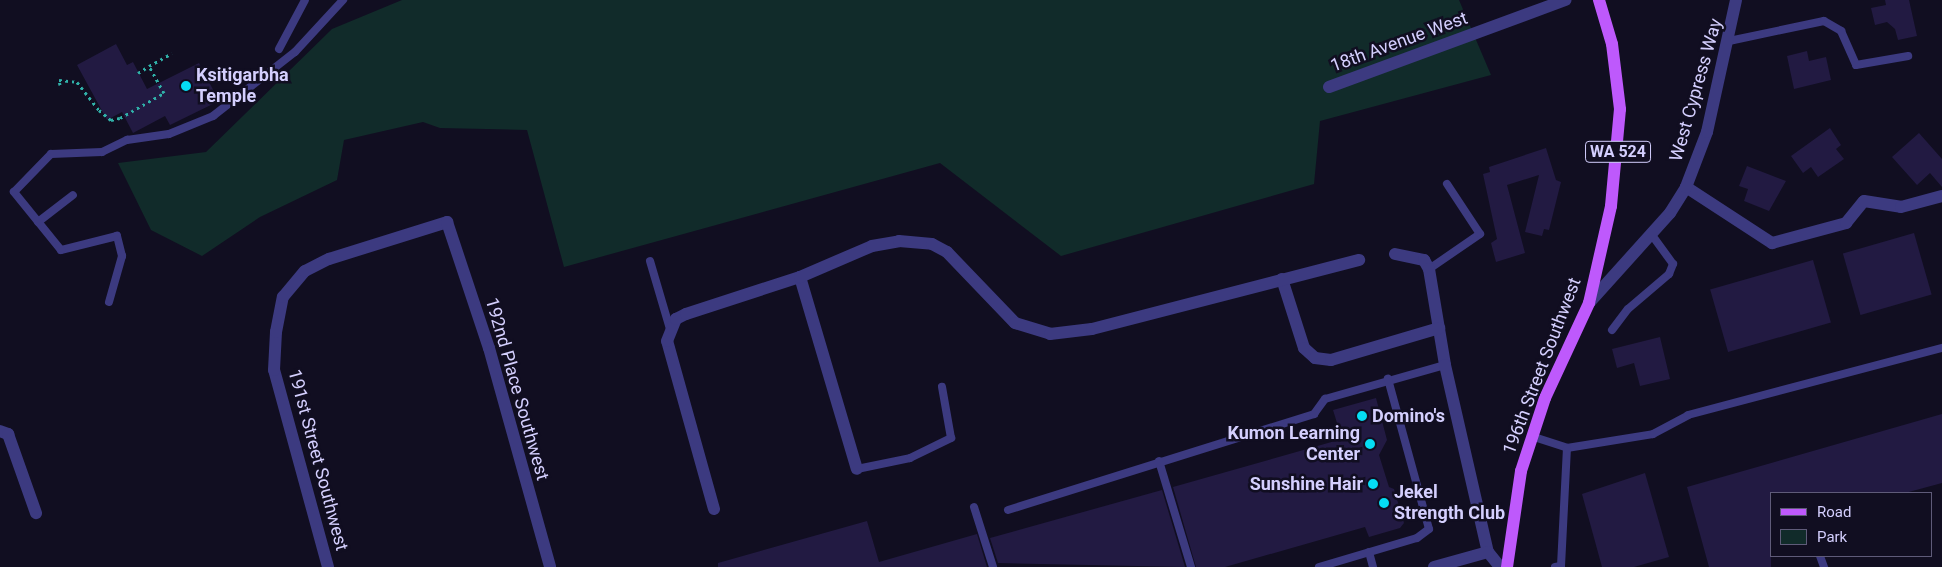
<!DOCTYPE html>
<style>
body{margin:0}
#map{position:relative;width:1942px;height:567px;overflow:hidden;background:#110e21;font-family:Roboto,sans-serif}
div>[style]{position:absolute}
[style*='--x']{left:calc(var(--x)*1px);top:calc(var(--y)*1px);width:calc(var(--w)*1px);rotate:calc(var(--a)*1deg)}
.green>*{inset:0;background:#112b2a}
.building>*{inset:0;background:#221a42;transform-origin:0 0}
.path>*{height:3px;margin-top:-1.5px;transform-origin:0;background:repeating-linear-gradient(90deg,#30b1a9 0 2.5px,transparent 0 6.5px)}
.service>*{height:8px;margin:-4px;padding:0 4px;transform-origin:4px;border-radius:4px;background:#3c3a80}
.minor>*{height:12px;margin:-6px;padding:0 6px;transform-origin:6px;border-radius:6px;background:#3c3a80}
.tertiary>*{height:12px;margin:-6px;padding:0 6px;transform-origin:6px;border-radius:6px;background:#3c3a80}
.primary>*{height:12px;margin:-6px;padding:0 6px;transform-origin:6px;border-radius:6px;background:#be59fc}
.dots>*{width:14px;height:14px;translate:-50% -50%;box-sizing:border-box;border:2px solid #110e21;border-radius:50%}
span{translate:-50% -50%;white-space:nowrap;text-align:center;line-height:1.15;-webkit-text-stroke:5px #110e21;paint-order:stroke}
.shield-label span{padding:1px 4px;background:#110e21;border:1px solid;border-radius:4px;-webkit-text-stroke-width:0}
.shield-label{font-size:16px;color:#d4cffe;font-weight:700}
.street-label{font-size:18px;color:#d4cffe}
.poi-label{font-size:18px;color:#d4cffe;font-weight:700}
.left{translate:0 -50%;text-align:left}
.right{translate:-100% -50%;text-align:right}
.legend{position:absolute;left:1770px;top:492px;width:162px;height:65px;box-sizing:border-box;background:#110e21;border:1px solid #5f5b79;margin:0;padding:6px 9px;list-style:none;font-size:15px;color:#d4cffe}
.legend li{display:flex;align-items:center;gap:10px;height:25px}
.legend b{width:25px;border:1px solid #5f5b79}
</style>
<div id="map">
<div class="green">
<i style="clip-path:polygon(402px 0,1459px 0,1491px 75px,1320px 121px,1314px 184px,1061px 256px,940px 163px,564px 267px,527px 130px,440px 128px,423px 122px,344px 140px,337px 180px,260px 217px,202px 256px,151px 230px,118px 163px,206px 152px,332px 29px)"></i>
</div>
<div class="building">
<i style="clip-path:polygon(1885px 0,1909px 0,1917px 36px,1898px 40px,1895px 29px,1887px 22px,1875px 25px,1871px 8px,1886px 5px)"></i>
<i style="clip-path:polygon(116px 44px,127px 65px,133px 62px,147px 89px,199px 63px,219px 101px,170px 125px,165px 116px,133px 133px,122px 112px,107px 120px,77px 65px)"></i>
<i style="clip-path:polygon(1807px 51px,1809px 61px,1826px 57px,1831px 80px,1794px 89px,1787px 56px)"></i>
<i style="clip-path:polygon(1830px 128px,1841px 145px,1836px 149px,1844px 159px,1818px 177px,1811px 167px,1803px 173px,1791px 156px)"></i>
<i style="clip-path:polygon(1919px 133px,1942px 159px,1942px 187px,1930px 173px,1917px 185px,1892px 157px)"></i>
<i style="clip-path:polygon(1546px 148px,1556px 180px,1561px 182px,1549px 230px,1544px 229px,1542px 236px,1525px 232px,1539px 175px,1507px 185px,1525px 253px,1496px 262px,1491px 243px,1497px 239px,1483px 174px,1490px 172px,1489px 167px)"></i>
<i style="clip-path:polygon(1747px 166px,1786px 181px,1769px 211px,1744px 201px,1748px 189px,1739px 186px)"></i>
<i style="left:1914px;top:233px;width:64px;height:74px;rotate:74deg"></i>
<i style="left:1813px;top:260px;width:65px;height:107px;rotate:74deg"></i>
<i style="clip-path:polygon(1660px 337px,1670px 379px,1640px 386px,1634px 363px,1617px 368px,1612px 349px)"></i>
<i style="clip-path:polygon(1376px 398px,1387px 440px,1379px 455px,1389px 487px,1394px 489px,1404px 523px,1400px 528px,1369px 537px,1365px 527px,1225px 567px,1196px 567px,1173px 487px,1342px 439px,1333px 410px)"></i>
<i style="clip-path:polygon(1942px 414px,1942px 483px,1905px 493px,1771px 493px,1771px 567px,1709px 567px,1687px 487px)"></i>
<i style="clip-path:polygon(1645px 473px,1669px 557px,1634px 567px,1602px 567px,1582px 494px)"></i>
<i style="clip-path:polygon(1162px 490px,1185px 567px,998px 563px,990px 538px)"></i>
<i style="clip-path:polygon(867px 521px,879px 562px,977px 534px,987px 567px,718px 567px,718px 563px)"></i>
</div>
<div class="path">
<i style="--x:138;--y:73;--w:13;--a:-32"></i>
<i style="--x:60;--y:85;--w:5;--a:-101"></i>
<i style="--x:59;--y:80;--w:18;--a:6"></i>
<i style="--x:77;--y:82;--w:36;--a:52"></i>
<i style="--x:99;--y:110;--w:16;--a:40"></i>
<i style="--x:111;--y:120;--w:9;--a:-13"></i>
<i style="--x:120;--y:118;--w:51;--a:-29.6"></i>
<i style="--x:164;--y:93;--w:31;--a:-119"></i>
<i style="--x:149;--y:66;--w:26;--a:-29"></i>
</div>
<div class="service">
<i style="--x:1729;--y:41;--w:97;--a:-11.9"></i>
<i style="--x:1824;--y:21;--w:20;--a:30"></i>
<i style="--x:1841;--y:31;--w:37;--a:66"></i>
<i style="--x:1856;--y:65;--w:53;--a:-9.8"></i>
<i style="--x:279;--y:49;--w:55;--a:-62"></i>
<i style="--x:38;--y:222;--w:44;--a:-37.6"></i>
<i style="--x:650;--y:261;--w:71;--a:73.6"></i>
<i style="--x:1429;--y:269;--w:62;--a:-34.5"></i>
<i style="--x:1480;--y:234;--w:60;--a:-123.4"></i>
<i style="--x:109;--y:302;--w:48;--a:-74.2"></i>
<i style="--x:122;--y:256;--w:21;--a:-104"></i>
<i style="--x:117;--y:236;--w:58;--a:166"></i>
<i style="--x:61;--y:250;--w:75;--a:-129"></i>
<i style="--x:14;--y:192;--w:53;--a:-45.8"></i>
<i style="--x:51;--y:154;--w:51;--a:-2.2"></i>
<i style="--x:102;--y:152;--w:28;--a:-26"></i>
<i style="--x:127;--y:140;--w:42;--a:-8.1"></i>
<i style="--x:169;--y:134;--w:48;--a:-22.2"></i>
<i style="--x:213;--y:116;--w:104;--a:-38"></i>
<i style="--x:295;--y:52;--w:71;--a:-47.3"></i>
<i style="--x:1612;--y:330;--w:26;--a:-53"></i>
<i style="--x:1628;--y:309;--w:54;--a:-40.5"></i>
<i style="--x:1669;--y:274;--w:11;--a:-68"></i>
<i style="--x:1673;--y:264;--w:37;--a:-126"></i>
<i style="--x:1534;--y:437;--w:35;--a:18"></i>
<i style="--x:1567;--y:448;--w:87;--a:-9.2"></i>
<i style="--x:1653;--y:434;--w:40;--a:-28"></i>
<i style="--x:1688;--y:415;--w:263;--a:-14.8"></i>
<i style="--x:1159;--y:461;--w:111;--a:73.2"></i>
<i style="--x:857;--y:469;--w:54;--a:-11.7"></i>
<i style="--x:910;--y:458;--w:46;--a:-26"></i>
<i style="--x:951;--y:438;--w:52;--a:-100"></i>
<i style="--x:974;--y:507;--w:63;--a:72.4"></i>
<i style="--x:1008;--y:510;--w:321;--a:-17.4"></i>
<i style="--x:1314;--y:414;--w:19;--a:-54"></i>
<i style="--x:1325;--y:399;--w:125;--a:-15.8"></i>
<i style="--x:1369;--y:552;--w:16;--a:75"></i>
<i style="--x:1820;--y:556;--w:12;--a:70"></i>
<i style="--x:1319;--y:567;--w:102;--a:-16.5"></i>
<i style="--x:1417;--y:538;--w:15;--a:-37"></i>
<i style="--x:1429;--y:529;--w:156;--a:-105.3"></i>
<i style="--x:1555;--y:567;--w:6;--a:-9"></i>
<i style="--x:1561;--y:566;--w:118;--a:-87.1"></i>
</div>
<div class="minor">
<i style="--x:1329;--y:87;--w:252;--a:-20.2"></i>
<i style="--x:1686;--y:187;--w:103;--a:33.1"></i>
<i style="--x:1772;--y:243;--w:77;--a:-15.1"></i>
<i style="--x:1846;--y:223;--w:28;--a:-51"></i>
<i style="--x:1864;--y:201;--w:37;--a:9"></i>
<i style="--x:1901;--y:207;--w:42;--a:-15"></i>
<i style="--x:1395;--y:254;--w:30;--a:12"></i>
<i style="--x:1424;--y:260;--w:10;--a:61"></i>
<i style="--x:1429;--y:269;--w:97;--a:80.5"></i>
<i style="--x:1445;--y:365;--w:192;--a:77.1"></i>
<i style="--x:1488;--y:552;--w:19;--a:51"></i>
<i style="--x:800;--y:277;--w:200;--a:73.5"></i>
<i style="--x:1282;--y:279;--w:72;--a:72.3"></i>
<i style="--x:1304;--y:348;--w:15;--a:42"></i>
<i style="--x:1315;--y:358;--w:16;--a:7"></i>
<i style="--x:1331;--y:360;--w:113;--a:-16.5"></i>
<i style="--x:0;--y:431;--w:9;--a:21"></i>
<i style="--x:8;--y:434;--w:84;--a:70.5"></i>
<i style="--x:714;--y:509;--w:174;--a:-105.6"></i>
<i style="--x:667;--y:341;--w:24;--a:-68"></i>
<i style="--x:676;--y:319;--w:11;--a:-27"></i>
<i style="--x:686;--y:314;--w:120;--a:-18"></i>
<i style="--x:800;--y:277;--w:78;--a:-23.3"></i>
<i style="--x:872;--y:246;--w:27;--a:-10"></i>
<i style="--x:899;--y:241;--w:33;--a:5"></i>
<i style="--x:932;--y:244;--w:17;--a:28"></i>
<i style="--x:947;--y:252;--w:98;--a:46.2"></i>
<i style="--x:1015;--y:323;--w:37;--a:17"></i>
<i style="--x:1050;--y:334;--w:42;--a:-6.8"></i>
<i style="--x:1092;--y:329;--w:276;--a:-14.5"></i>
<i style="--x:328;--y:567;--w:204;--a:-105.3"></i>
<i style="--x:274;--y:370;--w:38;--a:-87"></i>
<i style="--x:276;--y:332;--w:36;--a:-79"></i>
<i style="--x:283;--y:297;--w:34;--a:-50"></i>
<i style="--x:305;--y:271;--w:27;--a:-27"></i>
<i style="--x:329;--y:259;--w:124;--a:-17.4"></i>
<i style="--x:447;--y:222;--w:133;--a:71.6"></i>
<i style="--x:489;--y:348;--w:227;--a:74.4"></i>
<i style="--x:1434;--y:567;--w:56;--a:-15.5"></i>
</div>
<div class="tertiary">
<i style="--x:1589;--y:303;--w:121;--a:-48"></i>
<i style="--x:1670;--y:213;--w:31;--a:-58"></i>
<i style="--x:1686;--y:187;--w:59;--a:-69.1"></i>
<i style="--x:1707;--y:132;--w:135;--a:-77.6"></i>
</div>
<div class="primary">
<i style="--x:1507;--y:567;--w:97;--a:-81.7"></i>
<i style="--x:1521;--y:471;--w:77;--a:-71.8"></i>
<i style="--x:1545;--y:398;--w:105;--a:-65.1"></i>
<i style="--x:1589;--y:303;--w:99;--a:-77.2"></i>
<i style="--x:1611;--y:206;--w:97;--a:-84.7"></i>
<i style="--x:1620;--y:109;--w:65;--a:-97"></i>
<i style="--x:1612;--y:44;--w:46;--a:-106.5"></i>
</div>
<div class="dots">
<i style="left:186px;top:86px;background:#05ddf4"></i>
<i style="left:1362px;top:416px;background:#05ddf4"></i>
<i style="left:1370px;top:444px;background:#05ddf4"></i>
<i style="left:1373px;top:484px;background:#05ddf4"></i>
<i style="left:1384px;top:503px;background:#05ddf4"></i>
</div>
<div class="shield-label">
<span style="left:1618px;top:152px">WA 524</span>
</div>
<div class="street-label">
<span style="left:1399px;top:42px;rotate:-20deg">18th Avenue West</span>
<span style="left:1696px;top:90px;rotate:-74deg">West Cypress Way</span>
<span style="left:1542px;top:366px;rotate:-69deg">196th Street Southwest</span>
<span style="left:517px;top:389px;rotate:74deg">192nd Place Southwest</span>
<span style="left:318px;top:460px;rotate:75deg">191st Street Southwest</span>
</div>
<div class="poi-label">
<span class="left" style="left:196px;top:86px">Ksitigarbha<br>Temple</span>
<span class="left" style="left:1372px;top:416px">Domino's</span>
<span class="right" style="left:1360px;top:444px">Kumon Learning<br>Center</span>
<span class="right" style="left:1363px;top:484px">Sunshine Hair</span>
<span class="left" style="left:1394px;top:503px">Jekel<br>Strength Club</span>
</div>
<ul class="legend">
<li><b style="height:6px;background:#be59fc"></b>Road</li>
<li><b style="height:14px;background:#112b2a"></b>Park</li>
</ul>
</div>
